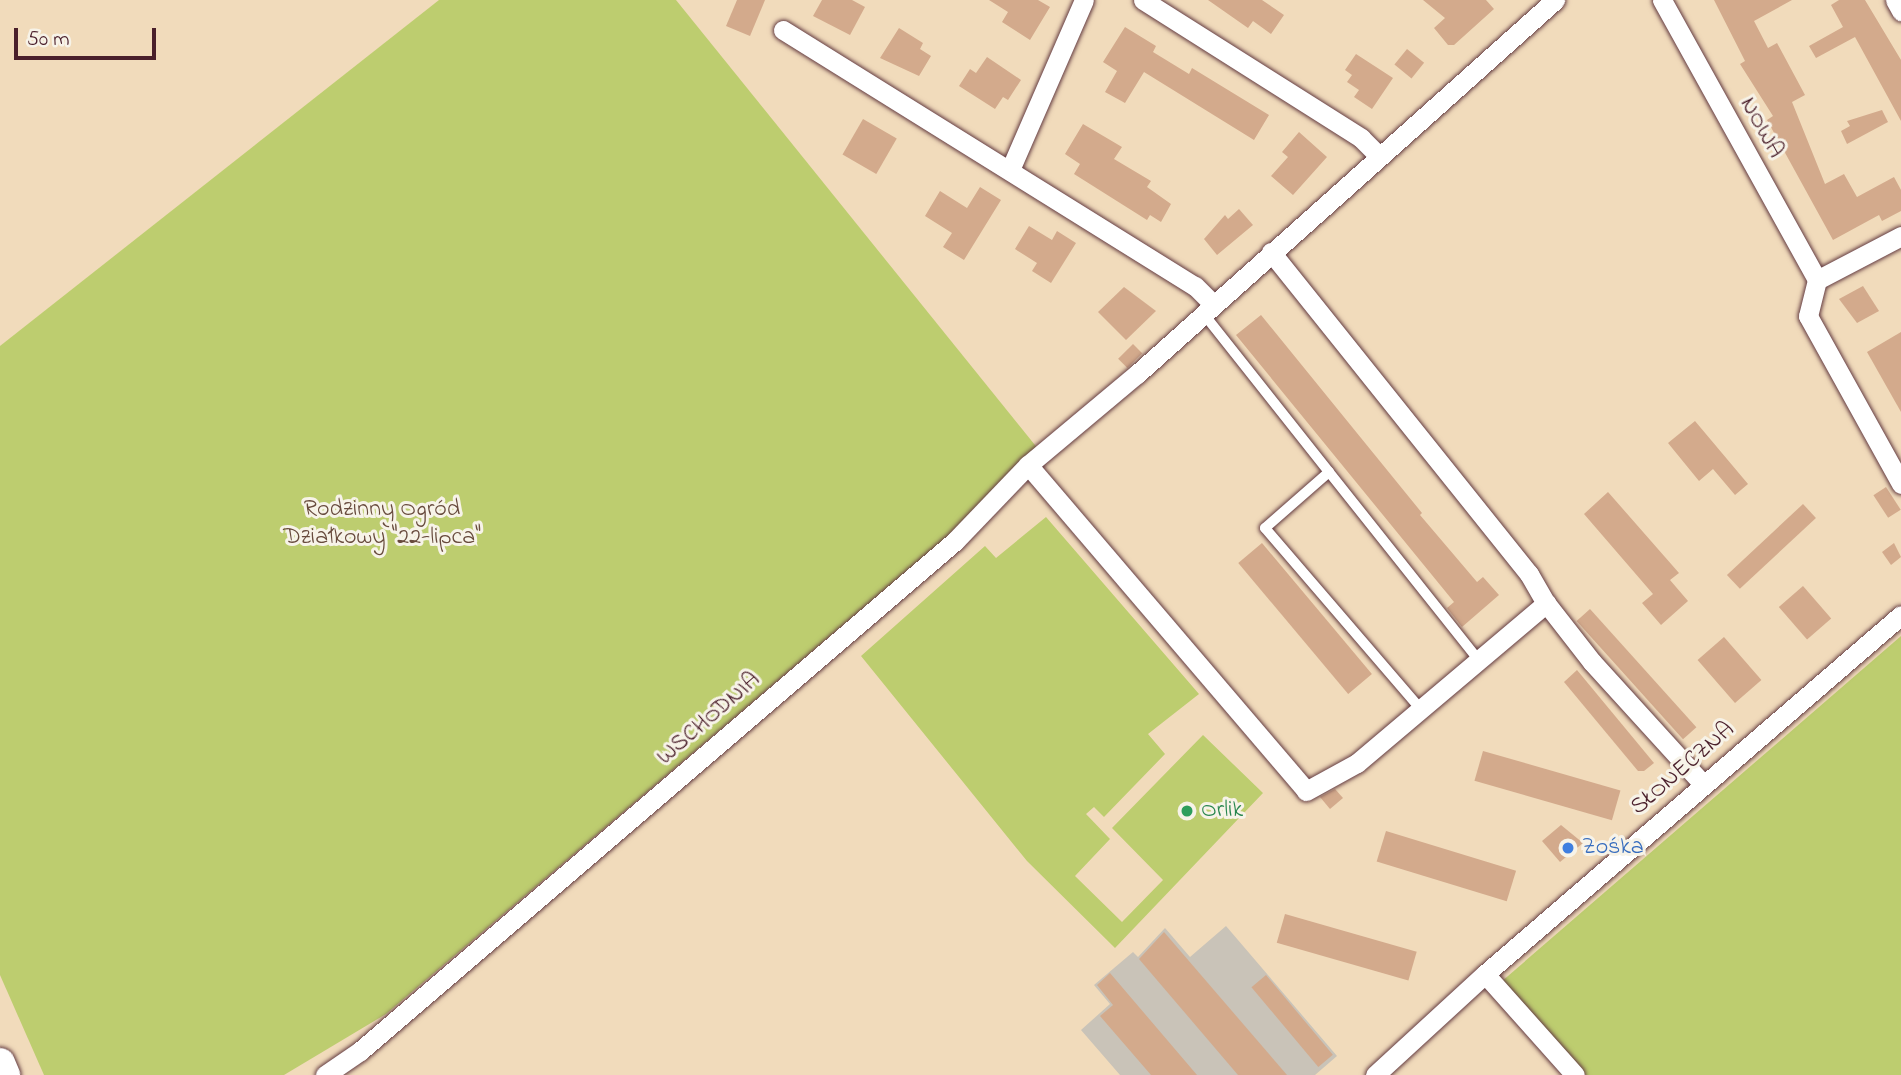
<!DOCTYPE html>
<meta charset="utf-8">
<style>
body{margin:0}
#map{position:relative;width:1901px;height:1075px;overflow:hidden;background:#f1dbbb;font-family:"Indie Flower",sans-serif}
div>[style]{position:absolute}
[style*='--x']{left:calc(var(--x)*1px);top:calc(var(--y)*1px);width:calc(var(--w)*1px);rotate:calc(var(--a)*1deg)}
.industrial>*{inset:0;background:#c9c3b8}
.green>*{inset:0;background:#bdcd6f}
.building>*{inset:0;background:#d3aa8c;transform-origin:0 0}
.roads{filter:drop-shadow(0 0 2px #633b41) drop-shadow(0 0 2px #633b41)}
.lane>*{height:10px;margin:-5px;padding:0 5px;transform-origin:5px;border-radius:5px;background:#fff}
.street>*{height:19px;margin:-9.5px;padding:0 9.5px;transform-origin:9.5px;border-radius:9.5px;background:#fff}
.primary>*{height:30px;margin:-15px;padding:0 15px;transform-origin:15px;border-radius:15px;background:#fff}
.dots>*{width:19px;height:19px;translate:-50% -50%;box-sizing:border-box;border:4px solid #f7f3e8;border-radius:50%}
span{translate:-50% -50%;white-space:nowrap;text-align:center;line-height:1.15;-webkit-text-stroke:6px #f7f3e8;paint-order:stroke}
.street-label{font-size:24px;color:#4a1f2b}
.park-label{font-size:24px;color:#674a3c}
.leisure-label{font-size:24px;color:#27864d}
.left{translate:0 -50%;text-align:left}
.shop-label{font-size:24px;color:#366cbe}
.scale{position:absolute;left:14px;top:28px;width:142px;height:32px;box-sizing:border-box;border:4px solid #4a1f2b;border-top:0;padding-left:9px;font-size:21px;line-height:24px;white-space:nowrap;color:#4a1f2b;-webkit-text-stroke:5px #f7f3e8;paint-order:stroke}
</style>
<div id="map">
<div class="industrial">
<i style="clip-path:polygon(1226px 926px,1337px 1056px,1315px 1075px,1120px 1075px,1081px 1030px,1110px 1004px,1094px 985px,1133px 952px,1138px 957px,1165px 928px,1190px 957px)"></i>
</div>
<div class="green">
<i style="clip-path:polygon(439px 0,676px 0,1043px 455px,386px 1014px,284px 1075px,44px 1075px,0 975px,0 346px)"></i>
<i style="clip-path:polygon(1046px 517px,1199px 694px,1148px 734px,1165px 754px,1104px 817px,1094px 807px,1086px 814px,1110px 839px,1075px 876px,1122px 922px,1163px 880px,1112px 828px,1203px 735px,1263px 793px,1115px 948px,1027px 861px,861px 656px,985px 546px,996px 558px)"></i>
<i style="clip-path:polygon(1901px 636px,1901px 1075px,1586px 1075px,1501px 982px)"></i>
</div>
<div class="building">
<i style="clip-path:polygon(737px 0,765px 0,750px 36px,726px 26px)"></i>
<i style="clip-path:polygon(822px 0,852px 0,865px 7px,850px 35px,813px 16px)"></i>
<i style="clip-path:polygon(989px 0,1038px 0,1050px 7px,1030px 40px,1002px 22px,1008px 12px)"></i>
<i style="clip-path:polygon(1208px 0,1262px 0,1284px 15px,1271px 34px,1253px 21px,1248px 28px)"></i>
<i style="clip-path:polygon(1423px 0,1486px 0,1494px 9px,1454px 45px,1448px 45px,1434px 28px,1445px 18px)"></i>
<i style="clip-path:polygon(1714px 0,1792px 0,1754px 21px,1768px 48px,1777px 43px,1805px 95px,1792px 102px,1825px 184px,1844px 174px,1857px 197px,1894px 177px,1901px 190px,1901px 211px,1882px 221px,1879px 215px,1833px 240px,1767px 120px,1773px 116px,1740px 64px,1745px 61px)"></i>
<i style="clip-path:polygon(1839px 0,1865px 0,1901px 60px,1901px 121px,1855px 37px,1816px 58px,1809px 46px,1843px 27px,1831px 5px)"></i>
<i style="clip-path:polygon(1125px 27px,1156px 46px,1153px 52px,1189px 74px,1192px 68px,1269px 115px,1254px 140px,1144px 72px,1125px 103px,1105px 92px,1117px 71px,1103px 62px)"></i>
<i style="clip-path:polygon(899px 28px,923px 43px,920px 49px,931px 56px,919px 76px,880px 58px)"></i>
<i style="left:1407px;top:49px;width:22px;height:20px;rotate:39deg"></i>
<i style="clip-path:polygon(1356px 54px,1393px 78px,1372px 109px,1354px 97px,1359px 90px,1347px 82px,1352px 75px,1345px 70px)"></i>
<i style="clip-path:polygon(987px 57px,1021px 80px,1008px 100px,1003px 97px,995px 109px,959px 86px,970px 69px,976px 73px)"></i>
<i style="clip-path:polygon(1882px 110px,1888px 122px,1847px 144px,1841px 131px,1850px 126px,1847px 121px)"></i>
<i style="left:863px;top:119px;width:39px;height:41px;rotate:30deg"></i>
<i style="clip-path:polygon(1083px 124px,1122px 147px,1114px 159px,1151px 181px,1147px 187px,1171px 204px,1161px 222px,1150px 215px,1147px 220px,1074px 174px,1080px 164px,1065px 154px)"></i>
<i style="clip-path:polygon(1299px 132px,1327px 157px,1293px 195px,1271px 176px,1288px 157px,1282px 152px)"></i>
<i style="clip-path:polygon(980px 187px,1001px 200px,964px 260px,943px 247px,952px 233px,925px 216px,940px 191px,967px 208px)"></i>
<i style="clip-path:polygon(1239px 209px,1253px 225px,1217px 255px,1204px 239px,1225px 215px,1228px 219px)"></i>
<i style="clip-path:polygon(1029px 226px,1052px 240px,1057px 231px,1076px 243px,1051px 283px,1032px 271px,1037px 263px,1015px 249px)"></i>
<i style="clip-path:polygon(1863px 286px,1879px 311px,1857px 323px,1839px 299px)"></i>
<i style="clip-path:polygon(1124px 287px,1156px 311px,1126px 340px,1098px 312px)"></i>
<i style="clip-path:polygon(1261px 315px,1422px 513px,1420px 515px,1477px 582px,1483px 577px,1499px 595px,1462px 627px,1447px 608px,1454px 602px,1236px 335px)"></i>
<i style="clip-path:polygon(1901px 332px,1901px 412px,1867px 352px)"></i>
<i style="left:1133px;top:344px;width:13px;height:21px;rotate:45deg"></i>
<i style="clip-path:polygon(1695px 421px,1748px 484px,1735px 495px,1713px 469px,1699px 481px,1668px 443px)"></i>
<i style="left:1886px;top:487px;width:27px;height:15px;rotate:57deg"></i>
<i style="clip-path:polygon(1608px 492px,1679px 573px,1670px 580px,1688px 601px,1661px 625px,1642px 603px,1653px 594px,1584px 514px)"></i>
<i style="left:1803px;top:504px;width:19px;height:104px;rotate:47deg"></i>
<i style="left:1262px;top:543px;width:171px;height:31px;rotate:50deg"></i>
<i style="clip-path:polygon(1894px 543px,1901px 557px,1891px 565px,1882px 552px)"></i>
<i style="left:1803px;top:586px;width:43px;height:32px;rotate:49deg"></i>
<i style="left:1590px;top:609px;width:159px;height:18px;rotate:48deg"></i>
<i style="left:1724px;top:637px;width:57px;height:35px;rotate:49deg"></i>
<i style="clip-path:polygon(1577px 670px,1654px 763px,1644px 771px,1638px 771px,1564px 682px)"></i>
<i style="left:1483px;top:751px;width:143px;height:31px;rotate:16deg"></i>
<i style="clip-path:polygon(1335px 789px,1343px 798px,1330px 809px,1320px 797px)"></i>
<i style="clip-path:polygon(1561px 825px,1583px 843px,1560px 862px,1542px 841px)"></i>
<i style="left:1386px;top:831px;width:136px;height:32px;rotate:17deg"></i>
<i style="left:1285px;top:914px;width:137px;height:30px;rotate:16deg"></i>
<i style="clip-path:polygon(1164px 932px,1287px 1075px,1238px 1075px,1139px 959px)"></i>
<i style="clip-path:polygon(1110px 973px,1197px 1075px,1151px 1075px,1100px 1016px,1113px 1005px,1097px 985px)"></i>
<i style="left:1266px;top:975px;width:104px;height:19px;rotate:50deg"></i>
</div>
<div class="roads">
<div class="lane">
<i style="--x:1203;--y:313;--w:203;--a:51.6"></i>
<i style="--x:1329;--y:472;--w:85;--a:138.8"></i>
<i style="--x:1265;--y:528;--w:238;--a:49.3"></i>
<i style="--x:1329;--y:472;--w:238;--a:51.5"></i>
</div>
<div class="street">
<i style="--x:1143;--y:0;--w:258;--a:32.3"></i>
<i style="--x:1361;--y:138;--w:25;--a:45"></i>
<i style="--x:1662;--y:0;--w:320;--a:61"></i>
<i style="--x:1817;--y:280;--w:37;--a:104"></i>
<i style="--x:1808;--y:316;--w:192;--a:61"></i>
<i style="--x:1895;--y:0;--w:13;--a:61"></i>
<i style="--x:783;--y:30;--w:485;--a:31.9"></i>
<i style="--x:1195;--y:286;--w:25;--a:45"></i>
<i style="--x:1010;--y:170;--w:185;--a:-66.5"></i>
<i style="--x:1271;--y:252;--w:413;--a:51.3"></i>
<i style="--x:1529;--y:574;--w:34;--a:60"></i>
<i style="--x:1817;--y:280;--w:95;--a:-27.6"></i>
<i style="--x:1028;--y:465;--w:428;--a:49.5"></i>
<i style="--x:1306;--y:791;--w:58;--a:-28.8"></i>
<i style="--x:1357;--y:763;--w:248;--a:-40.2"></i>
<i style="--x:1546;--y:603;--w:75;--a:52.1"></i>
<i style="--x:1592;--y:662;--w:166;--a:47.7"></i>
<i style="--x:1485;--y:974;--w:135;--a:48.3"></i>
<i style="--x:325;--y:1075;--w:42;--a:-34.4"></i>
<i style="--x:360;--y:1051;--w:784;--a:-40.6"></i>
<i style="--x:955;--y:541;--w:105;--a:-46.2"></i>
<i style="--x:1028;--y:465;--w:142;--a:-39.9"></i>
<i style="--x:1137;--y:374;--w:561;--a:-41.82"></i>
<i style="--x:1375;--y:1075;--w:149;--a:-42.6"></i>
<i style="--x:1485;--y:974;--w:549;--a:-40.79"></i>
</div>
<div class="primary">
<i style="--x:0;--y:1063;--w:13;--a:67"></i>
</div>
</div>
<div class="dots">
<i style="left:1187px;top:811px;background:#2e9e5b"></i>
<i style="left:1568px;top:848px;background:#3f7fe0"></i>
</div>
<div class="street-label">
<span style="left:1761px;top:128px;rotate:61deg">NOWA</span>
<span style="left:709px;top:719px;rotate:-41deg">WSCHODNIA</span>
<span style="left:1683px;top:769px;rotate:-41deg">SŁONECZNA</span>
</div>
<div class="park-label">
<span style="left:382px;top:524px">Rodzinny Ogród<br>Działkowy "22-lipca"</span>
</div>
<div class="leisure-label">
<span class="left" style="left:1201px;top:811px">Orlik</span>
</div>
<div class="shop-label">
<span class="left" style="left:1582px;top:848px">Zośka</span>
</div>
<div class="scale">50 m</div>
</div>
